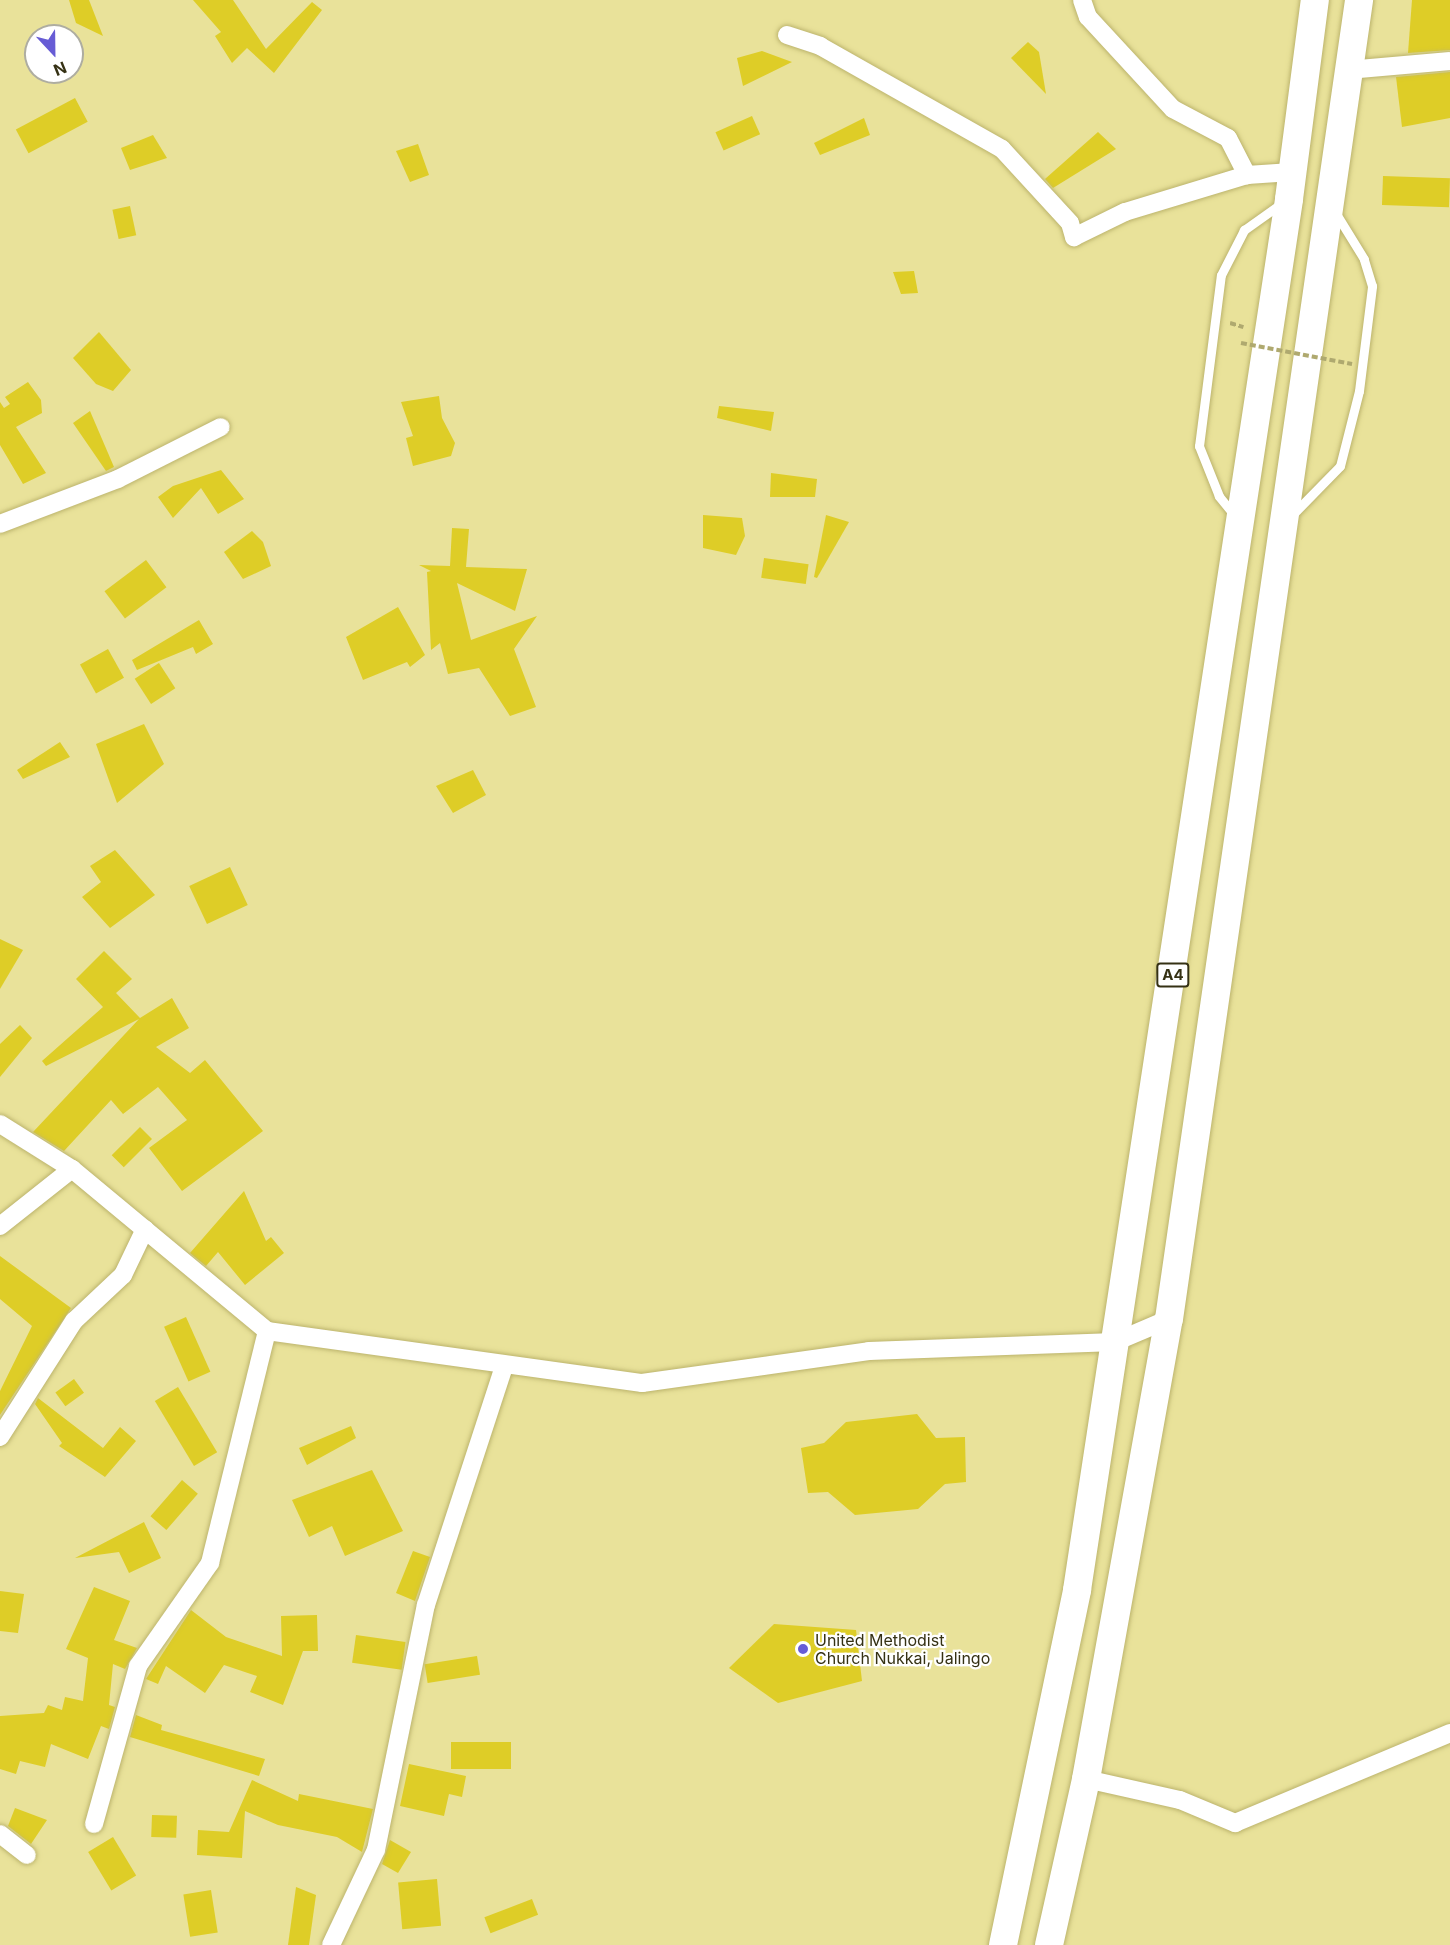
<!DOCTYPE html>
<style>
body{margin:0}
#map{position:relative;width:1450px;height:1945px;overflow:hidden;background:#e9e29a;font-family:Inter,sans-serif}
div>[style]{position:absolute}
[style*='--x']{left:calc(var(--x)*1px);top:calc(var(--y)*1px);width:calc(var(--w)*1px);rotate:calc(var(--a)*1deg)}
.building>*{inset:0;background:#decd27;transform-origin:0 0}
.path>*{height:4px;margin-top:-2px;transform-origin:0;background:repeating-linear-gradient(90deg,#afa96f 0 6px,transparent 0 9px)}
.roads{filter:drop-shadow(0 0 2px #bcb46d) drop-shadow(0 0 2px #bcb46d)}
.service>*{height:9px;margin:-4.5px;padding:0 4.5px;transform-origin:4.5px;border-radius:4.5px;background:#fff}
.minor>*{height:18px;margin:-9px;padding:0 9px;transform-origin:9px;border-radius:9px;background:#fff}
.trunk>*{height:28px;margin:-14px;padding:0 14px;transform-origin:14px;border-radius:14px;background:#fff}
.path-bridge>*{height:4px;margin-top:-2px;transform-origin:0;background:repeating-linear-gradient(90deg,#afa96f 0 6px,transparent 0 9px)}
.dots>*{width:16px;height:16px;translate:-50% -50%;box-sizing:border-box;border:3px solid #fff;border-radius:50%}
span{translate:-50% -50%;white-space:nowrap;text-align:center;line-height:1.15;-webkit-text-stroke:4.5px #fff;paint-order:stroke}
.shield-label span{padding:2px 4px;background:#fff;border:2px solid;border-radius:4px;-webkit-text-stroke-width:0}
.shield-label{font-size:15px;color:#353114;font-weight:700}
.poi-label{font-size:16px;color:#353114}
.left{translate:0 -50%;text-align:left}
.north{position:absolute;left:24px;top:24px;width:60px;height:60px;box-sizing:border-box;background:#fff;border:2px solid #aeada1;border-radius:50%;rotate:158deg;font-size:16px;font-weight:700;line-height:24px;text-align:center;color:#353114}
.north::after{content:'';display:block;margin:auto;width:21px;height:27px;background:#675cd5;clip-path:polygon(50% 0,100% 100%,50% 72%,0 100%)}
</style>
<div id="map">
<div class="building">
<i style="clip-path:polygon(69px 0,89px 0,103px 36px,76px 23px)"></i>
<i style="clip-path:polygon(193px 0,233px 0,266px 49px,312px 2px,322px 10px,274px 73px,247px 48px,232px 63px,215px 36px,221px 32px)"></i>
<i style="clip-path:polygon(1412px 0,1450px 0,1450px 50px,1408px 53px)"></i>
<i style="clip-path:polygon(1028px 42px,1039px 52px,1046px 94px,1011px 58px)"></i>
<i style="clip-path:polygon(762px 51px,792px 62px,743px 86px,737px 58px)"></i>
<i style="clip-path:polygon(1450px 72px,1450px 118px,1402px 127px,1396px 77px)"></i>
<i style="left:75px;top:98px;width:27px;height:67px;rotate:62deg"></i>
<i style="left:752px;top:116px;width:20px;height:40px;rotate:66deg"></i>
<i style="clip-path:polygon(864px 118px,870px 135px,820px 155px,814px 143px)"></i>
<i style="clip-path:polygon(1098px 132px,1116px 149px,1053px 188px,1045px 179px)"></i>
<i style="clip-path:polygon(153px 135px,167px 158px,130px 170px,121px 148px)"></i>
<i style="clip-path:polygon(418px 144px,429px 175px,410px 182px,396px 151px)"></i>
<i style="left:1383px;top:176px;width:67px;height:29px;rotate:2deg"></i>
<i style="left:130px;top:206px;width:30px;height:18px;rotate:78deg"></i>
<i style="clip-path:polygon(914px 271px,918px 293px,901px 294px,893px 272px)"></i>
<i style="clip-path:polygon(99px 332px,131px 370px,113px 391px,96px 384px,73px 358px)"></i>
<i style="clip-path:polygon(28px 382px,41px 400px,42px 413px,16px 427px,46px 473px,23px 484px,0 445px,0 402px,4px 408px,10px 404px,5px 397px)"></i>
<i style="clip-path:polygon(439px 396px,442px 418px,455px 443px,451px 456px,413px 466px,406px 438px,413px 436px,401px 402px)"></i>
<i style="clip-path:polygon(719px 406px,774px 412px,771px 431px,717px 418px)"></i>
<i style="clip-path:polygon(90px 411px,114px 467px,106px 471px,73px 423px)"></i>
<i style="clip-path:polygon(221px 470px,244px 499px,218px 514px,201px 488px,173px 518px,158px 497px,173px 486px)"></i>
<i style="clip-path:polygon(771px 473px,817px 479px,815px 497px,770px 497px)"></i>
<i style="clip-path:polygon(703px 515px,742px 518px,745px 536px,736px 555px,703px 548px)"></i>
<i style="clip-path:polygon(826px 515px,849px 522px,817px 578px,814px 577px)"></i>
<i style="clip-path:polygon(452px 528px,469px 529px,466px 567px,527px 569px,515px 611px,457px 583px,471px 640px,537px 616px,514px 649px,536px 707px,510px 716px,479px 668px,448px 674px,440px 643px,431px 650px,427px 572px,431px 571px,419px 565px,450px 566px)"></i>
<i style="clip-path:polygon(252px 531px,263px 542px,271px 566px,243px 579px,224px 552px)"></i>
<i style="left:764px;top:558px;width:45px;height:20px;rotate:8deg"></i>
<i style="left:146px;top:560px;width:34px;height:52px;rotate:53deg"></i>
<i style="clip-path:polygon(398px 607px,425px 655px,410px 667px,407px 662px,363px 680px,346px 637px)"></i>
<i style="clip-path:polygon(199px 620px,213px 644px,196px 654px,193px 647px,137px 670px,132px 660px)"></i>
<i style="left:108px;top:649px;width:33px;height:32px;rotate:61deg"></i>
<i style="left:159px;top:663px;width:30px;height:29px;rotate:57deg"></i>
<i style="clip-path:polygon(144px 724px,164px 764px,117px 803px,96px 744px)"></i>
<i style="clip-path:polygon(60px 742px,70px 757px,23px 779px,17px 770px)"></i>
<i style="clip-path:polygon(473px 770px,486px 795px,453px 813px,436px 786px)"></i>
<i style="clip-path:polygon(115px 850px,155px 895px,110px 928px,82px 897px,101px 882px,90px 866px)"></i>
<i style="left:230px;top:867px;width:42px;height:45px;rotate:65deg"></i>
<i style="clip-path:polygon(0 939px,23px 950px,0 989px)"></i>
<i style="clip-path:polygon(104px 951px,132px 979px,116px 993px,140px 1018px,172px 998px,189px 1028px,156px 1047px,190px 1073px,205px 1060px,263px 1131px,182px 1191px,149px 1148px,187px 1120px,158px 1087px,123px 1114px,111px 1100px,64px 1151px,33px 1132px,139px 1019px,46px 1066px,42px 1061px,103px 1007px,76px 979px)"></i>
<i style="clip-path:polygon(20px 1025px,32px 1038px,0 1077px,0 1044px)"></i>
<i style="left:140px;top:1127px;width:17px;height:40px;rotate:45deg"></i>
<i style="clip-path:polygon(244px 1191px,266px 1241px,271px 1237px,284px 1253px,245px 1285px,218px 1252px,206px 1266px,190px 1253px)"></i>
<i style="clip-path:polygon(0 1256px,71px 1308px,0 1415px,0 1391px,32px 1326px,0 1299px)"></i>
<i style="left:186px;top:1317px;width:60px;height:24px;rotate:66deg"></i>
<i style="left:74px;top:1379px;width:17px;height:23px;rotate:54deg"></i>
<i style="left:178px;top:1387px;width:76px;height:27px;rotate:59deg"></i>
<i style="clip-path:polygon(38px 1398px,103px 1448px,120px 1427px,136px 1441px,105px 1477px,59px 1446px,62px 1443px,35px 1404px)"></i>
<i style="clip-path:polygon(917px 1414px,936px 1438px,965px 1437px,966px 1482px,945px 1484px,918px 1509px,855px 1515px,828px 1492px,808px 1493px,801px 1448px,824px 1443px,846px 1422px)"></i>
<i style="clip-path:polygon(351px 1426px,356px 1438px,307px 1465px,299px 1448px)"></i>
<i style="clip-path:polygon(372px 1470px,403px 1531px,345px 1556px,332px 1526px,309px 1537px,292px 1500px)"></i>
<i style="left:182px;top:1480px;width:21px;height:48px;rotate:41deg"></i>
<i style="clip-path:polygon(144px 1522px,161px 1558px,129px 1573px,119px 1552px,75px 1558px)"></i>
<i style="clip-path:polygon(413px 1551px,430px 1557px,415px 1601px,396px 1593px)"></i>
<i style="clip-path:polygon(94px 1587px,130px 1601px,114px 1640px,137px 1648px,125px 1669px,113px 1664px,109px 1705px,115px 1707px,109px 1729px,101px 1726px,88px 1759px,51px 1744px,45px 1767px,20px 1761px,16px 1774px,0 1769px,0 1716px,44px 1713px,48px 1705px,62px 1710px,65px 1697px,83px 1701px,88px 1658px,66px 1649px)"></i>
<i style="clip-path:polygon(0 1591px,24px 1594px,18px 1633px,0 1631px)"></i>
<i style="clip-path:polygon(191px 1610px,226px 1637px,282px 1656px,281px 1616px,317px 1615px,318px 1651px,303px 1651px,283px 1705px,250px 1692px,257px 1676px,224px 1665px,205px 1693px,166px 1666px,158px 1684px,146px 1679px)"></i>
<i style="clip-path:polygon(774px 1624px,856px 1630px,862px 1681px,778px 1703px,729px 1668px)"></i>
<i style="left:356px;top:1635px;width:50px;height:28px;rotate:8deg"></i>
<i style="left:477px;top:1656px;width:19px;height:53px;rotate:81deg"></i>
<i style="clip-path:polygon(136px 1715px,162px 1725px,161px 1730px,265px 1759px,259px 1776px,130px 1737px)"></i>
<i style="left:511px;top:1742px;width:27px;height:60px;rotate:90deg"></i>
<i style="clip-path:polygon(409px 1764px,466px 1776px,462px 1797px,449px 1794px,444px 1816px,400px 1806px)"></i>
<i style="clip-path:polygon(252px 1780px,298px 1801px,299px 1794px,373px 1809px,362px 1852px,337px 1837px,278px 1825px,245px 1811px,242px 1858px,197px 1855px,198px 1830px,229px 1832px)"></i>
<i style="clip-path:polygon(15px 1808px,47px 1820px,31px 1844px,8px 1826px)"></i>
<i style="left:152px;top:1815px;width:25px;height:22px;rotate:2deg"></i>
<i style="left:113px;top:1837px;width:45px;height:29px;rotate:59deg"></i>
<i style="clip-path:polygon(390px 1840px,411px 1852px,398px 1873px,382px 1864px)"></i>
<i style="left:437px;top:1879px;width:47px;height:39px;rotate:85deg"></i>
<i style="clip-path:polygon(296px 1887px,316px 1895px,309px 1945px,288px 1945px)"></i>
<i style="left:211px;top:1890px;width:43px;height:28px;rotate:81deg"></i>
<i style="left:532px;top:1899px;width:17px;height:51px;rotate:69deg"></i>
</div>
<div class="path">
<i style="--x:1230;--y:323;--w:14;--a:17"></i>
</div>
<div class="roads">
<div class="service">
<i style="--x:1293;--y:514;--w:67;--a:-45.6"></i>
<i style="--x:1340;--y:466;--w:77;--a:-75.8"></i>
<i style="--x:1359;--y:391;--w:106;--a:-82.9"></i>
<i style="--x:1372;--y:286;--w:28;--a:-107"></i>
<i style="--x:1364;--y:259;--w:55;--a:-121.7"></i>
<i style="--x:1235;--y:516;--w:26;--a:-129"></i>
<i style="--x:1219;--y:496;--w:54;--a:-111.8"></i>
<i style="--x:1199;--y:446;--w:172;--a:-82.7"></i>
<i style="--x:1221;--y:275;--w:51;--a:-62.9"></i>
<i style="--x:1244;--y:230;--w:47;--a:-35.4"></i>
</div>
<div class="minor">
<i style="--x:1082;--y:0;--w:18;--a:71"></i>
<i style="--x:1088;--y:17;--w:125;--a:47.3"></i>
<i style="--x:1173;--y:109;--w:62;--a:27.8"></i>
<i style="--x:1228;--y:138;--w:42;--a:62.8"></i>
<i style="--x:1247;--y:175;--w:45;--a:-3.8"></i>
<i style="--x:787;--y:35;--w:35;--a:18"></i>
<i style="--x:820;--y:46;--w:209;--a:29.5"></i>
<i style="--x:1002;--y:149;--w:100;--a:47.4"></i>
<i style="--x:1070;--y:223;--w:15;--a:74"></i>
<i style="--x:1074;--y:237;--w:57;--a:-26.1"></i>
<i style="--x:1125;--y:212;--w:127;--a:-16.9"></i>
<i style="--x:1348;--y:70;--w:102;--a:-5"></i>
<i style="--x:0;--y:524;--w:126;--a:-20.9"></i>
<i style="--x:118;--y:479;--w:115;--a:-26.8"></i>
<i style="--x:0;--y:1124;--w:85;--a:32"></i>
<i style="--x:72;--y:1169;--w:254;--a:39.7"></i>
<i style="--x:267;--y:1331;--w:379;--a:7.9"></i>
<i style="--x:642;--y:1383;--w:229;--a:-8"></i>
<i style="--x:869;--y:1351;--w:246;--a:-2.1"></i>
<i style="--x:1115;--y:1342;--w:59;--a:-23.1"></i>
<i style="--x:0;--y:1226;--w:92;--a:-38.4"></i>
<i style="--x:0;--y:1437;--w:138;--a:-57.5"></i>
<i style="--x:74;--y:1321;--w:67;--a:-43.2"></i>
<i style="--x:123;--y:1275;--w:51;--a:-64.4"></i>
<i style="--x:1086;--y:1779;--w:96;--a:12.6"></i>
<i style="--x:1180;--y:1800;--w:60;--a:22.7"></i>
<i style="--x:1235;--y:1823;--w:233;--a:-22.7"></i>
<i style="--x:94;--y:1824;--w:164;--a:-74.4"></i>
<i style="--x:138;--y:1666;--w:126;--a:-55"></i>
<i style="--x:210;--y:1563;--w:239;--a:-76.2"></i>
<i style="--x:0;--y:1834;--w:34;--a:38"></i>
<i style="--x:331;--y:1945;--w:105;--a:-64.7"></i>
<i style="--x:376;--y:1850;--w:250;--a:-78.5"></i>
<i style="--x:426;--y:1605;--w:251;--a:-71.9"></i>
</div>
<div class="trunk">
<i style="--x:1003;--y:1945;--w:363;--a:-78.2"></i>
<i style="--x:1077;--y:1590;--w:1407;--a:-81.33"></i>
<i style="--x:1289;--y:199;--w:201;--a:-82.6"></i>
<i style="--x:1049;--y:1945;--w:170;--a:-77.4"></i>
<i style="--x:1086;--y:1779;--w:467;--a:-79.8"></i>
<i style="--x:1169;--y:1319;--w:1333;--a:-81.8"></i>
</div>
</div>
<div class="path-bridge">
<i style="--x:1241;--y:343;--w:113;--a:10.7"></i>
</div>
<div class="dots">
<i style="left:803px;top:1649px;background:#675cd5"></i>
</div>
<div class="shield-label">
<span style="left:1173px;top:975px">A4</span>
</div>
<div class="poi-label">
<span class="left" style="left:815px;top:1649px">United Methodist<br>Church Nukkai, Jalingo</span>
</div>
<div class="north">N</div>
</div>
